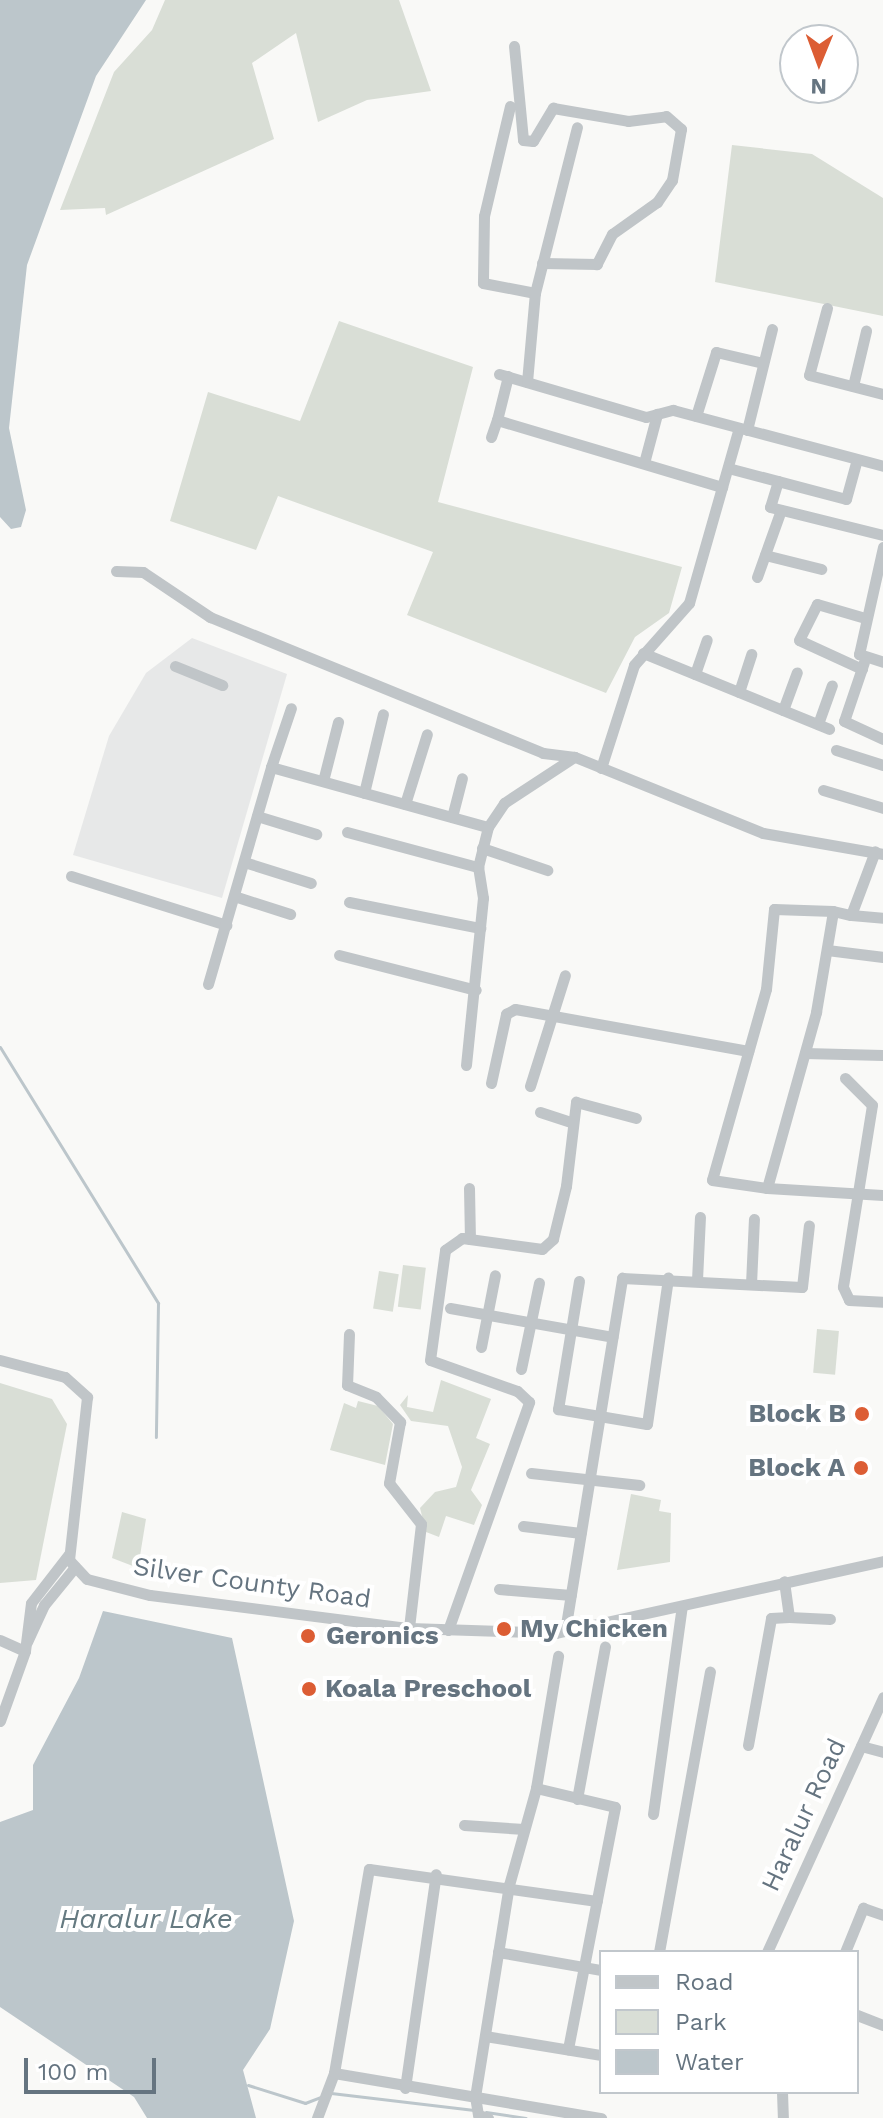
<!DOCTYPE html>
<style>
body{margin:0}
#map{position:relative;width:883px;height:2118px;overflow:hidden;background:#f9f9f7;font-family:"Work Sans",sans-serif}
div>[style]{position:absolute}
[style*='--x']{left:calc(var(--x)*1px);top:calc(var(--y)*1px);width:calc(var(--w)*1px);rotate:calc(var(--a)*1deg)}
.built>*{inset:0;background:#e7e8e8}
.green>*{inset:0;background:#d9ded6;transform-origin:0 0}
.water>*{inset:0;background:#bcc6cb}
.stream>*{height:3px;margin:-1.5px;padding:0 1.5px;transform-origin:1.5px;border-radius:1.5px;background:#bcc6cb}
.minor>*{height:11px;margin:-5.5px;padding:0 5.5px;transform-origin:5.5px;border-radius:5.5px;background:#c0c5c8}
.dots>*{width:22px;height:22px;translate:-50% -50%;box-sizing:border-box;border:4px solid #fff;border-radius:50%}
span{translate:-50% -50%;white-space:nowrap;text-align:center;line-height:1.15;-webkit-text-stroke:8px #fff;paint-order:stroke}
.poi-label{font-size:26px;color:#657480;font-weight:700}
.right{translate:-100% -50%;text-align:right}
.left{translate:0 -50%;text-align:left}
.street-label{font-size:26px;color:#657480}
.water-label{font-size:28px;color:#657a81;font-style:italic}
.legend{position:absolute;left:599px;top:1950px;width:260px;height:144px;box-sizing:border-box;background:#fff;border:2px solid #c1c7cc;margin:0;padding:10px 14px;list-style:none;font-size:24px;color:#657480}
.legend li{display:flex;align-items:center;gap:16px;height:40px}
.legend b{width:40px;border:2px solid #c1c7cc}
.north{position:absolute;left:779px;top:24px;width:80px;height:80px;box-sizing:border-box;background:#fff;border:2px solid #c1c7cc;border-radius:50%;rotate:181deg;font-size:22px;font-weight:700;line-height:32px;text-align:center;color:#657480}
.north::after{content:'';display:block;margin:auto;width:28px;height:36px;background:#dc5d34;clip-path:polygon(50% 0,100% 100%,50% 72%,0 100%)}
.scale{position:absolute;left:24px;top:2058px;width:132px;height:36px;box-sizing:border-box;border:4px solid #657480;border-top:0;padding-left:10px;font-size:24px;line-height:28px;white-space:nowrap;color:#657480;-webkit-text-stroke:6px #fff;paint-order:stroke}
</style>
<div id="map">
<div class="built">
<i style="clip-path:polygon(192px 638px,287px 674px,222px 898px,73px 855px,109px 736px,146px 673px)"></i>
</div>
<div class="green">
<i style="clip-path:polygon(165px 0,399px 0,431px 91px,367px 100px,318px 122px,296px 33px,252px 63px,274px 139px,106px 215px,105px 208px,60px 210px,114px 72px,152px 30px)"></i>
<i style="clip-path:polygon(732px 145px,812px 154px,883px 198px,883px 316px,715px 282px)"></i>
<i style="clip-path:polygon(339px 321px,473px 367px,438px 502px,682px 567px,669px 613px,635px 637px,606px 693px,407px 615px,433px 552px,278px 496px,256px 550px,170px 521px,208px 392px,300px 421px)"></i>
<i style="left:403px;top:1265px;width:23px;height:42px;rotate:7deg"></i>
<i style="left:379px;top:1271px;width:20px;height:38px;rotate:9deg"></i>
<i style="left:817px;top:1329px;width:22px;height:44px;rotate:5deg"></i>
<i style="clip-path:polygon(441px 1380px,491px 1399px,476px 1438px,490px 1444px,471px 1490px,482px 1505px,474px 1525px,446px 1516px,439px 1537px,426px 1532px,420px 1508px,435px 1492px,456px 1487px,462px 1467px,448px 1426px,411px 1421px,400px 1405px,408px 1395px,407px 1407px,433px 1412px)"></i>
<i style="clip-path:polygon(0 1383px,52px 1399px,67px 1424px,36px 1580px,0 1583px)"></i>
<i style="clip-path:polygon(358px 1401px,378px 1406px,393px 1424px,385px 1465px,330px 1450px,344px 1403px,356px 1408px)"></i>
<i style="clip-path:polygon(631px 1494px,661px 1500px,659px 1511px,671px 1513px,670px 1562px,617px 1570px)"></i>
<i style="clip-path:polygon(122px 1512px,146px 1519px,138px 1568px,112px 1558px)"></i>
</div>
<div class="water">
<i style="clip-path:polygon(0 0,146px 0,96px 76px,27px 265px,9px 428px,26px 510px,21px 527px,11px 529px,0 517px)"></i>
<i style="clip-path:polygon(103px 1611px,232px 1638px,294px 1921px,270px 2029px,243px 2070px,256px 2118px,147px 2118px,134px 2097px,0 2007px,0 1822px,33px 1810px,33px 1765px,79px 1678px)"></i>
</div>
<div class="stream">
<i style="--x:0;--y:1047;--w:301;--a:58.3"></i>
<i style="--x:158;--y:1303;--w:134;--a:90.9"></i>
<i style="--x:248;--y:2085;--w:60;--a:17.5"></i>
<i style="--x:305;--y:2103;--w:17;--a:-21"></i>
<i style="--x:331;--y:2093;--w:144;--a:6.8"></i>
<i style="--x:486;--y:2112;--w:40;--a:8.5"></i>
</div>
<div class="minor">
<i style="--x:514;--y:46;--w:94;--a:84.5"></i>
<i style="--x:523;--y:140;--w:10;--a:6"></i>
<i style="--x:533;--y:141;--w:39;--a:-59"></i>
<i style="--x:553;--y:108;--w:76;--a:9.8"></i>
<i style="--x:628;--y:121;--w:38;--a:-7"></i>
<i style="--x:666;--y:116;--w:20;--a:41"></i>
<i style="--x:681;--y:129;--w:52;--a:100"></i>
<i style="--x:672;--y:180;--w:27;--a:124"></i>
<i style="--x:657;--y:202;--w:55;--a:144.6"></i>
<i style="--x:612;--y:234;--w:34;--a:117"></i>
<i style="--x:597;--y:264;--w:55;--a:-179"></i>
<i style="--x:510;--y:106;--w:113;--a:103.3"></i>
<i style="--x:484;--y:216;--w:67;--a:90.9"></i>
<i style="--x:483;--y:283;--w:53;--a:10.9"></i>
<i style="--x:827;--y:308;--w:69;--a:105"></i>
<i style="--x:809;--y:375;--w:76;--a:14.4"></i>
<i style="--x:499;--y:374;--w:153;--a:16.3"></i>
<i style="--x:646;--y:417;--w:28;--a:-15"></i>
<i style="--x:673;--y:410;--w:217;--a:14.9"></i>
<i style="--x:508;--y:376;--w:45;--a:104"></i>
<i style="--x:497;--y:420;--w:235;--a:16.6"></i>
<i style="--x:527;--y:382;--w:89;--a:-84.9"></i>
<i style="--x:535;--y:293;--w:171;--a:-75.8"></i>
<i style="--x:853;--y:386;--w:57;--a:-76.7"></i>
<i style="--x:696;--y:416;--w:67;--a:-72.6"></i>
<i style="--x:716;--y:352;--w:48;--a:13.2"></i>
<i style="--x:747;--y:430;--w:104;--a:-76.1"></i>
<i style="--x:491;--y:437;--w:18;--a:-71"></i>
<i style="--x:644;--y:463;--w:51;--a:-75.1"></i>
<i style="--x:728;--y:468;--w:122;--a:14.7"></i>
<i style="--x:846;--y:499;--w:41;--a:-74.6"></i>
<i style="--x:778;--y:481;--w:27;--a:107"></i>
<i style="--x:770;--y:507;--w:116;--a:13.9"></i>
<i style="--x:883;--y:547;--w:110;--a:102.6"></i>
<i style="--x:859;--y:654;--w:25;--a:18"></i>
<i style="--x:765;--y:555;--w:58;--a:14"></i>
<i style="--x:116;--y:571;--w:27;--a:2"></i>
<i style="--x:143;--y:572;--w:81;--a:33.9"></i>
<i style="--x:210;--y:617;--w:360;--a:22.2"></i>
<i style="--x:543;--y:753;--w:32;--a:7"></i>
<i style="--x:575;--y:757;--w:203;--a:22"></i>
<i style="--x:763;--y:833;--w:122;--a:9.9"></i>
<i style="--x:757;--y:577;--w:71;--a:-70.3"></i>
<i style="--x:643;--y:653;--w:201;--a:22.2"></i>
<i style="--x:864;--y:662;--w:62;--a:108.7"></i>
<i style="--x:844;--y:721;--w:43;--a:24.8"></i>
<i style="--x:175;--y:666;--w:51;--a:22"></i>
<i style="--x:862;--y:669;--w:69;--a:-155.3"></i>
<i style="--x:799;--y:640;--w:40;--a:-63.4"></i>
<i style="--x:817;--y:604;--w:50;--a:16.3"></i>
<i style="--x:695;--y:674;--w:36;--a:-71"></i>
<i style="--x:739;--y:692;--w:40;--a:-72"></i>
<i style="--x:783;--y:710;--w:40;--a:-69.8"></i>
<i style="--x:818;--y:724;--w:41;--a:-70.3"></i>
<i style="--x:836;--y:750;--w:49;--a:17.7"></i>
<i style="--x:271;--y:767;--w:62;--a:-71.3"></i>
<i style="--x:601;--y:768;--w:108;--a:-72.2"></i>
<i style="--x:634;--y:665;--w:83;--a:-48.4"></i>
<i style="--x:689;--y:603;--w:182;--a:-74.1"></i>
<i style="--x:323;--y:781;--w:61;--a:-75.7"></i>
<i style="--x:823;--y:790;--w:63;--a:16.7"></i>
<i style="--x:364;--y:793;--w:81;--a:-76.5"></i>
<i style="--x:405;--y:804;--w:73;--a:-72.6"></i>
<i style="--x:257;--y:816;--w:62;--a:17"></i>
<i style="--x:452;--y:817;--w:40;--a:-75.6"></i>
<i style="--x:347;--y:832;--w:136;--a:15"></i>
<i style="--x:482;--y:848;--w:69;--a:18.7"></i>
<i style="--x:244;--y:862;--w:70;--a:17.4"></i>
<i style="--x:71;--y:876;--w:163;--a:17.5"></i>
<i style="--x:234;--y:896;--w:59;--a:17.8"></i>
<i style="--x:349;--y:902;--w:134;--a:11.2"></i>
<i style="--x:833;--y:911;--w:18;--a:13"></i>
<i style="--x:851;--y:915;--w:68;--a:-69.4"></i>
<i style="--x:851;--y:915;--w:32;--a:5"></i>
<i style="--x:827;--y:950;--w:56;--a:7.1"></i>
<i style="--x:339;--y:955;--w:141;--a:14.3"></i>
<i style="--x:208;--y:984;--w:226;--a:-73.8"></i>
<i style="--x:271;--y:767;--w:225;--a:15.5"></i>
<i style="--x:488;--y:827;--w:29;--a:-56"></i>
<i style="--x:504;--y:803;--w:84;--a:-33.3"></i>
<i style="--x:805;--y:1053;--w:78;--a:1.5"></i>
<i style="--x:466;--y:1065;--w:168;--a:-84.2"></i>
<i style="--x:483;--y:898;--w:31;--a:-99"></i>
<i style="--x:478;--y:867;--w:41;--a:-76"></i>
<i style="--x:845;--y:1078;--w:38;--a:45"></i>
<i style="--x:872;--y:1105;--w:184;--a:99.1"></i>
<i style="--x:843;--y:1287;--w:14;--a:65"></i>
<i style="--x:849;--y:1300;--w:34;--a:3"></i>
<i style="--x:491;--y:1083;--w:71;--a:-77.7"></i>
<i style="--x:506;--y:1014;--w:10;--a:-29"></i>
<i style="--x:515;--y:1009;--w:237;--a:10.2"></i>
<i style="--x:530;--y:1086;--w:116;--a:-72.5"></i>
<i style="--x:540;--y:1112;--w:33;--a:18"></i>
<i style="--x:469;--y:1188;--w:51;--a:88.9"></i>
<i style="--x:767;--y:1188;--w:183;--a:-74.4"></i>
<i style="--x:816;--y:1012;--w:102;--a:-80.4"></i>
<i style="--x:833;--y:911;--w:59;--a:-178.1"></i>
<i style="--x:774;--y:909;--w:80;--a:95.7"></i>
<i style="--x:766;--y:989;--w:198;--a:105.8"></i>
<i style="--x:712;--y:1180;--w:56;--a:8.3"></i>
<i style="--x:767;--y:1188;--w:116;--a:3.5"></i>
<i style="--x:697;--y:1280;--w:63;--a:-87.3"></i>
<i style="--x:579;--y:1281;--w:130;--a:99.3"></i>
<i style="--x:558;--y:1409;--w:90;--a:9.6"></i>
<i style="--x:647;--y:1424;--w:148;--a:-81.8"></i>
<i style="--x:751;--y:1284;--w:65;--a:-87.4"></i>
<i style="--x:450;--y:1308;--w:165;--a:10.1"></i>
<i style="--x:349;--y:1334;--w:51;--a:92.2"></i>
<i style="--x:347;--y:1385;--w:31;--a:22"></i>
<i style="--x:376;--y:1397;--w:35;--a:46"></i>
<i style="--x:400;--y:1422;--w:62;--a:100.2"></i>
<i style="--x:389;--y:1483;--w:52;--a:52"></i>
<i style="--x:421;--y:1524;--w:105;--a:96.6"></i>
<i style="--x:481;--y:1347;--w:73;--a:-79"></i>
<i style="--x:0;--y:1360;--w:67;--a:14.7"></i>
<i style="--x:65;--y:1377;--w:30;--a:42"></i>
<i style="--x:87;--y:1397;--w:164;--a:96.3"></i>
<i style="--x:69;--y:1560;--w:26;--a:47"></i>
<i style="--x:87;--y:1579;--w:65;--a:14.3"></i>
<i style="--x:150;--y:1595;--w:261;--a:7.3"></i>
<i style="--x:409;--y:1628;--w:147;--a:1.9"></i>
<i style="--x:556;--y:1633;--w:335;--a:-12.4"></i>
<i style="--x:521;--y:1369;--w:88;--a:-78.2"></i>
<i style="--x:531;--y:1473;--w:109;--a:6.3"></i>
<i style="--x:523;--y:1526;--w:58;--a:6.9"></i>
<i style="--x:499;--y:1589;--w:72;--a:4.8"></i>
<i style="--x:789;--y:1617;--w:41;--a:2.8"></i>
<i style="--x:448;--y:1630;--w:242;--a:-70.4"></i>
<i style="--x:529;--y:1402;--w:16;--a:-137"></i>
<i style="--x:517;--y:1391;--w:92;--a:-160.4"></i>
<i style="--x:430;--y:1360;--w:111;--a:-82.2"></i>
<i style="--x:445;--y:1250;--w:21;--a:-35"></i>
<i style="--x:462;--y:1238;--w:81;--a:7.8"></i>
<i style="--x:542;--y:1249;--w:15;--a:-42"></i>
<i style="--x:553;--y:1239;--w:55;--a:-76.2"></i>
<i style="--x:566;--y:1186;--w:85;--a:-83.2"></i>
<i style="--x:576;--y:1102;--w:62;--a:14.9"></i>
<i style="--x:565;--y:1631;--w:358;--a:-80.8"></i>
<i style="--x:622;--y:1278;--w:180;--a:2.9"></i>
<i style="--x:802;--y:1287;--w:62;--a:-83.6"></i>
<i style="--x:0;--y:1640;--w:27;--a:24"></i>
<i style="--x:27;--y:1642;--w:41;--a:-65.3"></i>
<i style="--x:44;--y:1605;--w:49;--a:-50.8"></i>
<i style="--x:0;--y:1721;--w:74;--a:-70.3"></i>
<i style="--x:25;--y:1651;--w:48;--a:-82.9"></i>
<i style="--x:31;--y:1603;--w:62;--a:-52.2"></i>
<i style="--x:748;--y:1745;--w:129;--a:-79.7"></i>
<i style="--x:771;--y:1618;--w:18;--a:-3"></i>
<i style="--x:789;--y:1617;--w:36;--a:-98"></i>
<i style="--x:861;--y:1746;--w:23;--a:15"></i>
<i style="--x:536;--y:1788;--w:81;--a:13.5"></i>
<i style="--x:615;--y:1807;--w:247;--a:101"></i>
<i style="--x:577;--y:1799;--w:155;--a:-79.6"></i>
<i style="--x:653;--y:1814;--w:210;--a:-82.1"></i>
<i style="--x:464;--y:1825;--w:60;--a:3.8"></i>
<i style="--x:498;--y:1952;--w:105;--a:9.9"></i>
<i style="--x:659;--y:1952;--w:285;--a:-79.7"></i>
<i style="--x:767;--y:1952;--w:280;--a:-65.5"></i>
<i style="--x:845;--y:1952;--w:48;--a:-67.8"></i>
<i style="--x:863;--y:1908;--w:21;--a:19"></i>
<i style="--x:857;--y:2015;--w:28;--a:21"></i>
<i style="--x:485;--y:2036;--w:118;--a:9.3"></i>
<i style="--x:334;--y:2073;--w:271;--a:9.6"></i>
<i style="--x:405;--y:2088;--w:216;--a:-81.8"></i>
<i style="--x:782;--y:2092;--w:26;--a:88"></i>
<i style="--x:317;--y:2118;--w:48;--a:-69.3"></i>
<i style="--x:334;--y:2073;--w:207;--a:-80.3"></i>
<i style="--x:369;--y:1869;--w:230;--a:8"></i>
<i style="--x:488;--y:2118;--w:10;--a:-163"></i>
<i style="--x:478;--y:2115;--w:18;--a:-99"></i>
<i style="--x:475;--y:2097;--w:215;--a:-80.9"></i>
<i style="--x:509;--y:1885;--w:101;--a:-74.4"></i>
<i style="--x:536;--y:1788;--w:134;--a:-80.5"></i>
</div>
<div class="dots">
<i style="left:862px;top:1414px;background:#dc5d34"></i>
<i style="left:861px;top:1468px;background:#dc5d34"></i>
<i style="left:504px;top:1629px;background:#dc5d34"></i>
<i style="left:308px;top:1636px;background:#dc5d34"></i>
<i style="left:309px;top:1689px;background:#dc5d34"></i>
</div>
<div class="poi-label">
<span class="right" style="left:846px;top:1414px">Block B</span>
<span class="right" style="left:845px;top:1468px">Block A</span>
<span class="left" style="left:520px;top:1629px">My Chicken</span>
<span class="left" style="left:326px;top:1636px">Geronics</span>
<span class="left" style="left:325px;top:1689px">Koala Preschool</span>
</div>
<div class="street-label">
<span style="left:252px;top:1583px;rotate:8deg">Silver County Road</span>
<span style="left:804px;top:1815px;rotate:-65deg">Haralur Road</span>
</div>
<div class="water-label">
<span style="left:146px;top:1919px">Haralur Lake</span>
</div>
<ul class="legend">
<li><b style="height:10px;background:#c0c5c8"></b>Road</li>
<li><b style="height:22px;background:#d9ded6"></b>Park</li>
<li><b style="height:22px;background:#bcc6cb"></b>Water</li>
</ul>
<div class="north">N</div>
<div class="scale">100 m</div>
</div>
